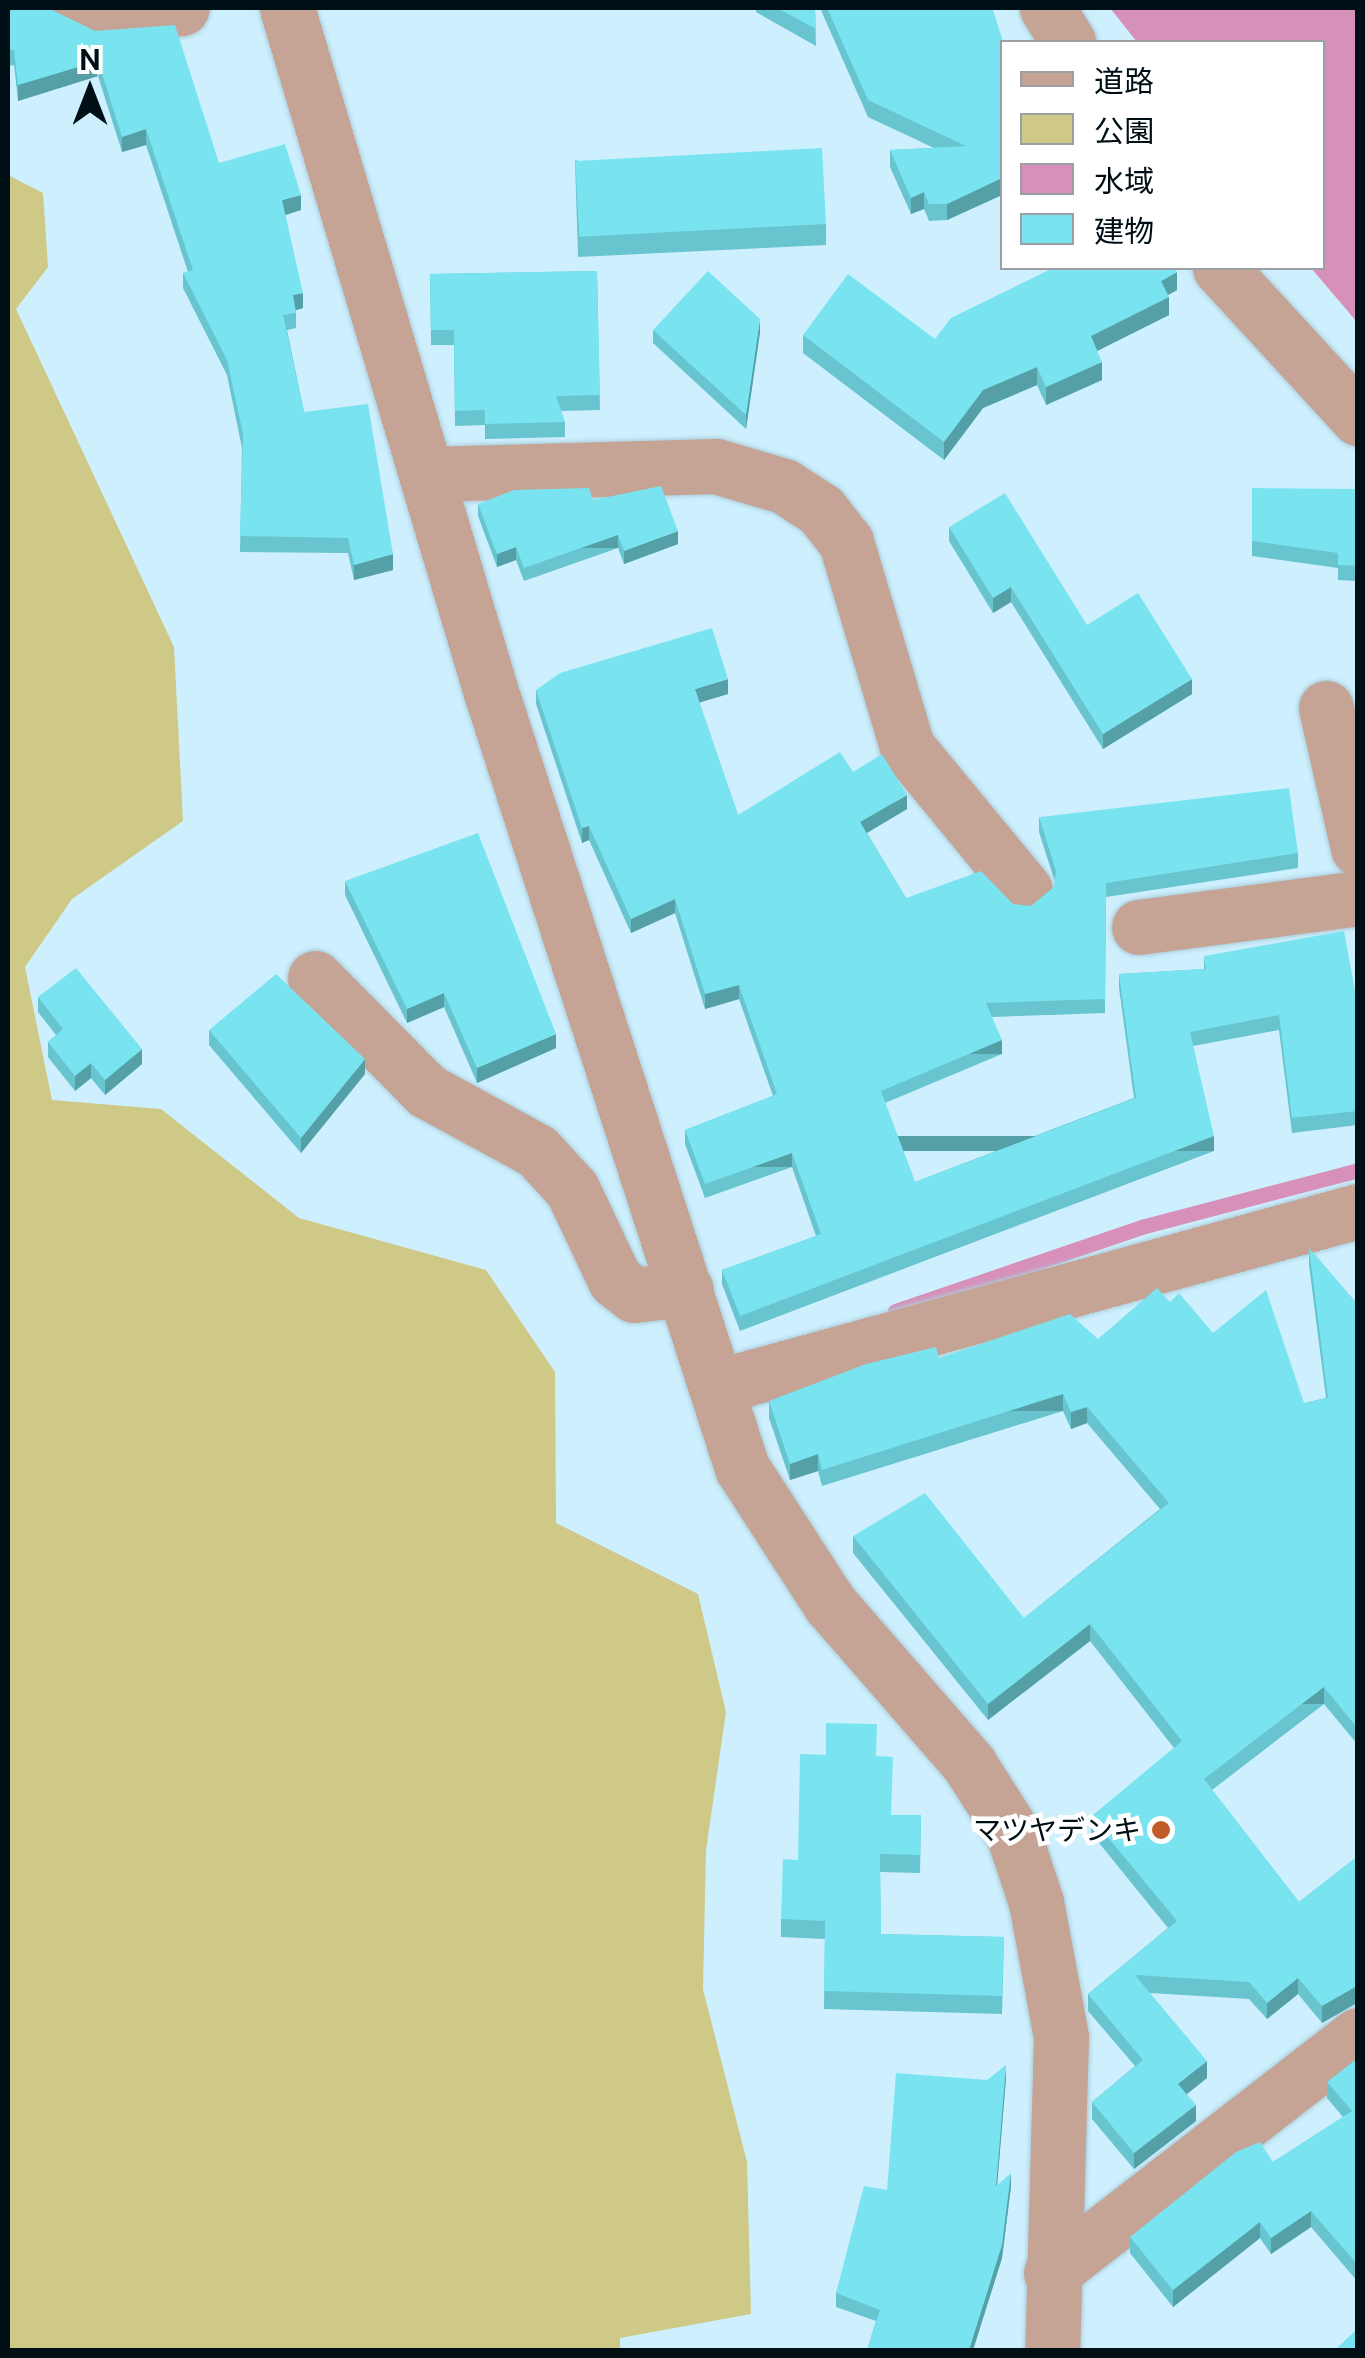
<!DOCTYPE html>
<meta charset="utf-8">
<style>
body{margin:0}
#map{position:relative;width:1365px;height:2358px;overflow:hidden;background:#cef0fe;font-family:"Public Sans","Noto Sans JP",sans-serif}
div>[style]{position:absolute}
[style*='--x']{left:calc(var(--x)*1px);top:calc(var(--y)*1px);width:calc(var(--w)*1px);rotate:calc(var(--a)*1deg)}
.green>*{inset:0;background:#cec987}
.water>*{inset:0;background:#d790b9}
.stream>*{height:15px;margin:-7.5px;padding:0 7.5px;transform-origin:7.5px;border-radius:7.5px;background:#d790b9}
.roads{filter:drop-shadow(0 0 2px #adccd9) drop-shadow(0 0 2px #adccd9)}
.minor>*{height:55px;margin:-27.5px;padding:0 27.5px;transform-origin:27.5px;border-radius:27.5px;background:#c5a395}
.wall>*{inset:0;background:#68c4ce}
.shaded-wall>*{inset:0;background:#55a0a7;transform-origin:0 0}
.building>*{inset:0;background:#79e4ef;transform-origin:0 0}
.dots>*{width:28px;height:28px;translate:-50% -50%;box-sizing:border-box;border:5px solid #fff;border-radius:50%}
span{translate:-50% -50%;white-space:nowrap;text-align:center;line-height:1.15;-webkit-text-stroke:9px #fff;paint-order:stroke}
.poi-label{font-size:28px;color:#000f16}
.right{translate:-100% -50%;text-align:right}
.frame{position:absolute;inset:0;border:10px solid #000f16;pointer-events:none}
.legend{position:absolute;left:1000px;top:40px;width:325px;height:230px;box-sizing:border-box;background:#fff;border:2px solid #999fa2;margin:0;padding:12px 18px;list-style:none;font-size:30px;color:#000f16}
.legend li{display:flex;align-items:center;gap:20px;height:50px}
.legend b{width:50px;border:2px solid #999fa2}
.north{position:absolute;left:40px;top:40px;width:100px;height:100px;-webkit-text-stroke:8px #fff;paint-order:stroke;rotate:0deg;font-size:28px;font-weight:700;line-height:40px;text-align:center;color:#000f16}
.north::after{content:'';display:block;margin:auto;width:35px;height:45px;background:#000f16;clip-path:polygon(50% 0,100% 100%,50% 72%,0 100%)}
</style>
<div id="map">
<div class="green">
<i style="clip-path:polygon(8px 175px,43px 193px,48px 267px,16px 309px,174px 647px,183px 821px,72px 899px,25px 967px,52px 1100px,161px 1109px,299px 1218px,486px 1270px,555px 1372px,556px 1523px,698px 1594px,726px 1712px,706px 1850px,703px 1989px,747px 2162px,751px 2314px,620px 2338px,620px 2350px,8px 2350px)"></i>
</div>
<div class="water">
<i style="clip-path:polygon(1110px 8px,1357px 8px,1357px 322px,1311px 268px,1322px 268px,1322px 42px,1137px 42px)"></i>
</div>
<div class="stream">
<i style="--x:895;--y:1311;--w:264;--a:-18.8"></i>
<i style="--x:1145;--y:1226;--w:220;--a:-14.7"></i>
</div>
<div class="roads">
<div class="minor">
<i style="--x:77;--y:8;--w:27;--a:17"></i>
<i style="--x:103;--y:16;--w:79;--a:-5.8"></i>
<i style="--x:287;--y:8;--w:711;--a:73.4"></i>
<i style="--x:490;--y:689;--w:819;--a:72.07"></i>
<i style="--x:742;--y:1468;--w:162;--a:57.1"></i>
<i style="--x:830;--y:1604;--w:212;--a:49"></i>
<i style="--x:969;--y:1764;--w:82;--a:57.5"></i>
<i style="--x:1013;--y:1833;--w:73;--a:71.6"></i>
<i style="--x:1036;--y:1902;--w:137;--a:79.5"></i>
<i style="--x:1061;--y:2037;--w:313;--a:91.6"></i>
<i style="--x:1047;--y:8;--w:40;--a:58"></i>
<i style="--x:1220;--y:268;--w:204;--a:47.4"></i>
<i style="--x:426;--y:474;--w:290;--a:-1.6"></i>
<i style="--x:716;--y:466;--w:71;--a:16.4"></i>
<i style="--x:784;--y:486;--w:44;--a:33"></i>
<i style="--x:821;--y:510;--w:41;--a:52"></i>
<i style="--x:846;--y:542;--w:214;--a:73.4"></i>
<i style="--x:907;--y:747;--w:185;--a:50.5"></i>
<i style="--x:1326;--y:708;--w:144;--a:77.1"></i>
<i style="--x:1139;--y:927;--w:221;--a:-7.5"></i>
<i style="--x:315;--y:978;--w:159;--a:45.3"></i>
<i style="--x:427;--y:1091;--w:125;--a:28.6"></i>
<i style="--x:537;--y:1151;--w:52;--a:47.4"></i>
<i style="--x:572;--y:1189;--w:101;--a:64.7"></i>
<i style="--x:615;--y:1280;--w:24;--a:38"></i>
<i style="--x:634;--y:1295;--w:52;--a:-6.6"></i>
<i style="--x:716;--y:1387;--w:666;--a:-15.33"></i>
<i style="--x:1051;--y:2273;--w:388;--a:-37.8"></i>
</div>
</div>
<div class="wall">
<i style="clip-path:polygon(8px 8px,48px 8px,219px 163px,301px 210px,285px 215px,303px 308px,296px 310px,296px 328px,287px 330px,304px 412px,393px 570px,354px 580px,348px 553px,240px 552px,242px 448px,227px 375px,183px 288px,183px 273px,188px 272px,146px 145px,122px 152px,98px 76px,18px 101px,14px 65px,8px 66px)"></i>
<i style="clip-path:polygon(756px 8px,815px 8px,816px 46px,756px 12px)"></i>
<i style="clip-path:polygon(820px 8px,992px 8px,1003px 42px,1002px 195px,947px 220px,929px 221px,924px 209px,911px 214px,890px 167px,890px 150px,934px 148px,868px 117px)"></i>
<i style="clip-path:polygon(575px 160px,826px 224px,826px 245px,578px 257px)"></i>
<i style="clip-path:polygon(597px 271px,600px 410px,561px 411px,565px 422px,565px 437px,485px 439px,485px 425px,455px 426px,454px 345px,431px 345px,430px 274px)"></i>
<i style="clip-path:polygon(1177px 290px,1168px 295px,1169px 315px,1097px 351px,1102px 380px,1046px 405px,1037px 385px,983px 408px,944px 460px,803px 353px,803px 335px,935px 339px)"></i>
<i style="clip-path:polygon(653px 330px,760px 332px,746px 429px,653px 343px)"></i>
<i style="clip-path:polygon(1252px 488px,1358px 513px,1358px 581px,1338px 580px,1338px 568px,1252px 556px)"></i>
<i style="clip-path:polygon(593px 500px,678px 544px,624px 564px,618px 548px,524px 581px,516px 560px,497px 567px,478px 516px,478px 504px)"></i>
<i style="clip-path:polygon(949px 527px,1087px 625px,1192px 694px,1103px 749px,1011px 602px,993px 613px,949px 541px)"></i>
<i style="clip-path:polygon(536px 690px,728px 694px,699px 702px,738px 815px,853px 772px,907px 809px,867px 833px,906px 898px,1031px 906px,1054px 887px,1055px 882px,1039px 832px,1039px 817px,1298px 853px,1298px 868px,1106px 897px,1105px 1013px,992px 1017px,1002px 1054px,885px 1103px,915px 1182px,1134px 1098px,1119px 988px,1119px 974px,1204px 969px,1204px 956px,1358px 1007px,1358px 1125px,1292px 1133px,1279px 1030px,1193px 1046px,1214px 1151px,740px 1331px,722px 1284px,722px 1270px,816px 1236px,792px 1167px,705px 1198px,685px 1144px,685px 1130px,773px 1096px,739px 999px,705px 1009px,675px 913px,631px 933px,589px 840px,582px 843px,536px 704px)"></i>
<i style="clip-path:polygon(345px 881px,556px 1048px,477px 1083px,444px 1007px,407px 1023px,345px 895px)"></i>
<i style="clip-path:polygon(38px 997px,142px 1064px,105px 1095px,91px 1078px,75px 1091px,48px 1057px,48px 1042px,56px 1035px,38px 1012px)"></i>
<i style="clip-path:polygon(209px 1030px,365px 1074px,301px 1153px,209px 1045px)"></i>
<i style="clip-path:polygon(1309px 1248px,1358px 1305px,1358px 1745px,1324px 1704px,1212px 1790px,1299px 1902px,1358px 1856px,1358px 2004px,1355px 2004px,1322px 2023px,1298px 1994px,1267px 2019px,1249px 1999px,1150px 1993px,1207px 2078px,1187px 2094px,1196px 2121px,1134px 2169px,1092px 2119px,1092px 2102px,1135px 2066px,1088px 2011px,1088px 1994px,1168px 1928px,1091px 1833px,1091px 1817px,1174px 1748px,1090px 1641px,988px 1720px,853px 1553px,853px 1536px,1024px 1618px,1160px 1509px,1087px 1423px,1071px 1429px,1063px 1411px,822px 1486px,818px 1471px,790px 1480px,769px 1418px,769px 1401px,939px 1358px,1098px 1339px,1170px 1302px,1213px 1333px,1304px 1403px,1326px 1398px,1309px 1265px)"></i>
<i style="clip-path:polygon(892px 1815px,921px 1815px,920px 1873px,880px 1872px,881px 1934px,1004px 1937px,1002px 2014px,824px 2009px,825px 1939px,781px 1937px,781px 1919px,798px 1860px)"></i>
<i style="clip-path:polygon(1358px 2058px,1358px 2282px,1311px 2227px,1271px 2254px,1260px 2238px,1173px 2307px,1130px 2253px,1130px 2237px,1273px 2162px,1343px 2117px,1327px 2098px,1327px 2082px)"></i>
<i style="clip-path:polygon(1006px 2078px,997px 2185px,1011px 2186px,1002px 2258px,973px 2350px,867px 2350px,876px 2321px,836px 2307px,836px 2293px,887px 2190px,987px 2080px)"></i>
</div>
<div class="shaded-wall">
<i style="clip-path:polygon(98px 61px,98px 76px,18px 101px,18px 85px)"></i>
<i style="clip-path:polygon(146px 129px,146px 145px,122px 152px,122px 137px)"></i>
<i style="clip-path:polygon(1002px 178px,1002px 195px,947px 220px,947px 204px)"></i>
<i style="clip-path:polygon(924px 192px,924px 209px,911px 214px,911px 198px)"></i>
<i style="clip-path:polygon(301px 195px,301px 210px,282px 216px,282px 200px)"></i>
<i style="clip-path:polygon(1177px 272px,1177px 290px,1161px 299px,1161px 281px)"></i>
<i style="clip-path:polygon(303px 293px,303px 308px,293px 311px,293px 295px)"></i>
<i style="clip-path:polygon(1169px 297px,1169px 315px,1091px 354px,1091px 336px)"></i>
<i style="clip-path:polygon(760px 319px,760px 332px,746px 429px,746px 415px)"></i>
<i style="clip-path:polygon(1102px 362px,1102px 380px,1046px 405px,1046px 387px)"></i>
<i style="clip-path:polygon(1037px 367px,1037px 385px,983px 408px,944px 460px,944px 442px,983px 390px)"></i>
<i style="clip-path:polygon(678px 531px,678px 544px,624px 564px,624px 551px)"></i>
<i style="left:618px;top:535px;width:13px;height:100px;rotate:90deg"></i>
<i style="clip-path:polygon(516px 547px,516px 560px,497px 567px,497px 554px)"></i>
<i style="clip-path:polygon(393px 554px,393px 570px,354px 580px,354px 565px)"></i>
<i style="clip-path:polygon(1011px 587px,1011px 602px,993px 613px,993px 598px)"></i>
<i style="clip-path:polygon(728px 679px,728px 694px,695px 704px,695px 689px)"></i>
<i style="clip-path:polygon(1192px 679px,1192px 694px,1103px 749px,1103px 734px)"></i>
<i style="clip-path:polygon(907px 795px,907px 809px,860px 837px,860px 822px)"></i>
<i style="clip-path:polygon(589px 826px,589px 840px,582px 843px,582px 828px)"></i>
<i style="clip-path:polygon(675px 899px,675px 913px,631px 933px,631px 919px)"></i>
<i style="clip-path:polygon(739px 985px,739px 999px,705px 1009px,705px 994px)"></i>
<i style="clip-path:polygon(444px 993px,444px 1007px,407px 1023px,407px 1009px)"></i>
<i style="clip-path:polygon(556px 1034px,556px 1048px,477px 1083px,477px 1068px)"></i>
<i style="left:1002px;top:1040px;width:14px;height:131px;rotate:90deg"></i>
<i style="clip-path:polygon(142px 1049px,142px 1064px,105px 1095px,105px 1080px)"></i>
<i style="clip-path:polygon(365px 1059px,365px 1074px,301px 1153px,301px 1138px)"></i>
<i style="clip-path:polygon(91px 1063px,91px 1078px,75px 1091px,75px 1076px)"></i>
<i style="left:1214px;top:1136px;width:15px;height:507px;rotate:90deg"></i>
<i style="left:792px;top:1153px;width:14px;height:92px;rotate:90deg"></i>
<i style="left:1063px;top:1394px;width:17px;height:253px;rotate:90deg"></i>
<i style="clip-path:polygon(1087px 1407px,1087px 1423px,1071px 1429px,1071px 1412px)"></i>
<i style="clip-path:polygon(818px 1454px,818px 1471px,790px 1480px,790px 1464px)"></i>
<i style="clip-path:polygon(1090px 1624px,1090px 1641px,988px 1720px,988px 1704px)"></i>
<i style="left:1324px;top:1687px;width:17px;height:151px;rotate:90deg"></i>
<i style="clip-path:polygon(1298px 1978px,1298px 1994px,1267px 2019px,1267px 2003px)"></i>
<i style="clip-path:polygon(1355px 1987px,1355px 2004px,1322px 2023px,1322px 2006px)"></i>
<i style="clip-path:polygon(1207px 2061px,1207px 2078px,1178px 2101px,1178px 2084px)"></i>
<i style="clip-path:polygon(1006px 2065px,1006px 2078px,996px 2199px,996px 2186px)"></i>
<i style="clip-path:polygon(1196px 2105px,1196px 2121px,1134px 2169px,1134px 2153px)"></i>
<i style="clip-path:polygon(1011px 2173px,1011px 2186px,1002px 2258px,973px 2350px,969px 2350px)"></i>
<i style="clip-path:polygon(1311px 2211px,1311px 2227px,1271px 2254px,1271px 2238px)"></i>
<i style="clip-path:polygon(1260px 2222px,1260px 2238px,1173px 2307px,1173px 2290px)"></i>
</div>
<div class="building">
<i style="clip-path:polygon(8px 8px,48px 8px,95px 31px,175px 25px,219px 163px,285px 144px,301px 195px,282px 200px,303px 293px,293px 295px,296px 313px,283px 315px,304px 412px,368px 404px,393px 554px,354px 565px,348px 538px,240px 536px,243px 434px,227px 360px,183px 273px,193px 270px,146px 129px,122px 137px,98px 61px,18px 85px,14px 50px,8px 50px)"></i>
<i style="clip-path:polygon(777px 8px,815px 8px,816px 29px)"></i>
<i style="clip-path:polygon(827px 8px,992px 8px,1003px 42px,1002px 178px,947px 204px,929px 204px,924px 192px,911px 198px,890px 150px,966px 146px,868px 100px)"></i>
<i style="left:822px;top:148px;width:76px;height:247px;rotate:87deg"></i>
<i style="clip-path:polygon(1053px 268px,1175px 268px,1177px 272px,1161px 281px,1169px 297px,1091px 336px,1102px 362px,1046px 387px,1037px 367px,983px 390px,944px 442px,803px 335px,848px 274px,935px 339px,951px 318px)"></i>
<i style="clip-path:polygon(597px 271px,600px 395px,556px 396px,565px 422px,485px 424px,485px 410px,455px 411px,454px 330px,431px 330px,430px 274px)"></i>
<i style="clip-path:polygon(708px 271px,760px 319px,746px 415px,653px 330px)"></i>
<i style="clip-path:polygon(661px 486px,678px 531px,624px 551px,618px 535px,524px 568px,516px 547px,497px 554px,478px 504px,514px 490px,589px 488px,593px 500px)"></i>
<i style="clip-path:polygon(1252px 488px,1357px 489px,1358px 566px,1338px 565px,1338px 553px,1252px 541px)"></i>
<i style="clip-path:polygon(1005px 493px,1087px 625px,1138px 593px,1192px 679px,1103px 734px,1011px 587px,993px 598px,949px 527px)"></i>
<i style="clip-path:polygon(712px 628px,728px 679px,695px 689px,738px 815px,840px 752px,853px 772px,882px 754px,907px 795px,860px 822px,906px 898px,981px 871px,1013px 904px,1031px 906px,1054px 887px,1056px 871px,1039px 817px,1289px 788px,1298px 853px,1106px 883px,1105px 999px,986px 1003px,1002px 1040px,881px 1091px,915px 1182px,1136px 1098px,1119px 974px,1206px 969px,1204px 956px,1344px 931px,1358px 1007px,1358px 1099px,1356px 1099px,1358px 1111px,1292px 1118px,1279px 1015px,1190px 1032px,1214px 1136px,740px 1316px,722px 1270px,821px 1234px,792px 1153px,705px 1184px,685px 1130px,777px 1094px,739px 985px,705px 994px,675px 899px,631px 919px,589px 826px,582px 828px,536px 690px,560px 673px)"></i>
<i style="clip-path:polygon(478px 833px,556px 1034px,477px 1068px,444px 993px,407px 1009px,345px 881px)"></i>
<i style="clip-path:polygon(76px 968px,142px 1049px,105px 1080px,91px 1063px,75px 1076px,48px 1042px,63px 1029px,38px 997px)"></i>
<i style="clip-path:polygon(276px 974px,365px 1059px,301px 1138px,209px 1030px)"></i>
<i style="clip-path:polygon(1309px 1248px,1358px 1305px,1358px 1729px,1324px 1687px,1204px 1779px,1299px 1902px,1358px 1856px,1358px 1988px,1355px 1987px,1322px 2006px,1298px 1978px,1267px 2003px,1249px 1982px,1135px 1975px,1207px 2061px,1178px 2084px,1196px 2105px,1134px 2153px,1092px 2102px,1143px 2060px,1088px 1994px,1177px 1921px,1091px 1817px,1182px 1741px,1090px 1624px,988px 1704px,853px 1536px,925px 1493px,1024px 1618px,1169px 1503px,1087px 1407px,1071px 1412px,1063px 1394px,822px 1470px,818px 1454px,790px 1464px,769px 1401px,866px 1364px,936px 1347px,939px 1358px,1070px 1314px,1098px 1339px,1157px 1288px,1170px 1302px,1179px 1293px,1213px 1333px,1266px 1290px,1304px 1403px,1328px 1398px)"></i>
<i style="clip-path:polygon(826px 1723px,877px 1724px,876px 1756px,893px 1757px,891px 1815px,921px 1815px,920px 1855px,880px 1854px,881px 1934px,1004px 1937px,1002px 1996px,824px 1991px,825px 1921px,781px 1919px,783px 1859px,798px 1860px,800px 1754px,826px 1755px)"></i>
<i style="clip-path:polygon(1358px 2058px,1358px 2265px,1311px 2211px,1271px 2238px,1260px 2222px,1173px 2290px,1130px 2237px,1236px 2152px,1260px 2142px,1273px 2162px,1352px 2111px,1327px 2082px)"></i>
<i style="clip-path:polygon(1006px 2065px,996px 2186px,1011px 2173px,1002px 2245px,969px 2350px,867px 2350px,880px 2310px,836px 2293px,864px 2186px,887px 2190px,896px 2073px,987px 2080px)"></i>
<i style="clip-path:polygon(1358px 2328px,1358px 2350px,1335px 2350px)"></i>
</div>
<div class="dots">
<i style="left:1161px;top:1830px;background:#c15c2a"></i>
</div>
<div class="poi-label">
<span class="right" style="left:1141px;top:1830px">マツヤデンキ</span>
</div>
<div class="frame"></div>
<ul class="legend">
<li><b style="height:12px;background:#c5a395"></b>道路</li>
<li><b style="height:28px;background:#cec987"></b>公園</li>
<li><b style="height:28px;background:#d790b9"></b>水域</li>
<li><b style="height:28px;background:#79e4ef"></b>建物</li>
</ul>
<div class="north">N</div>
</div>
